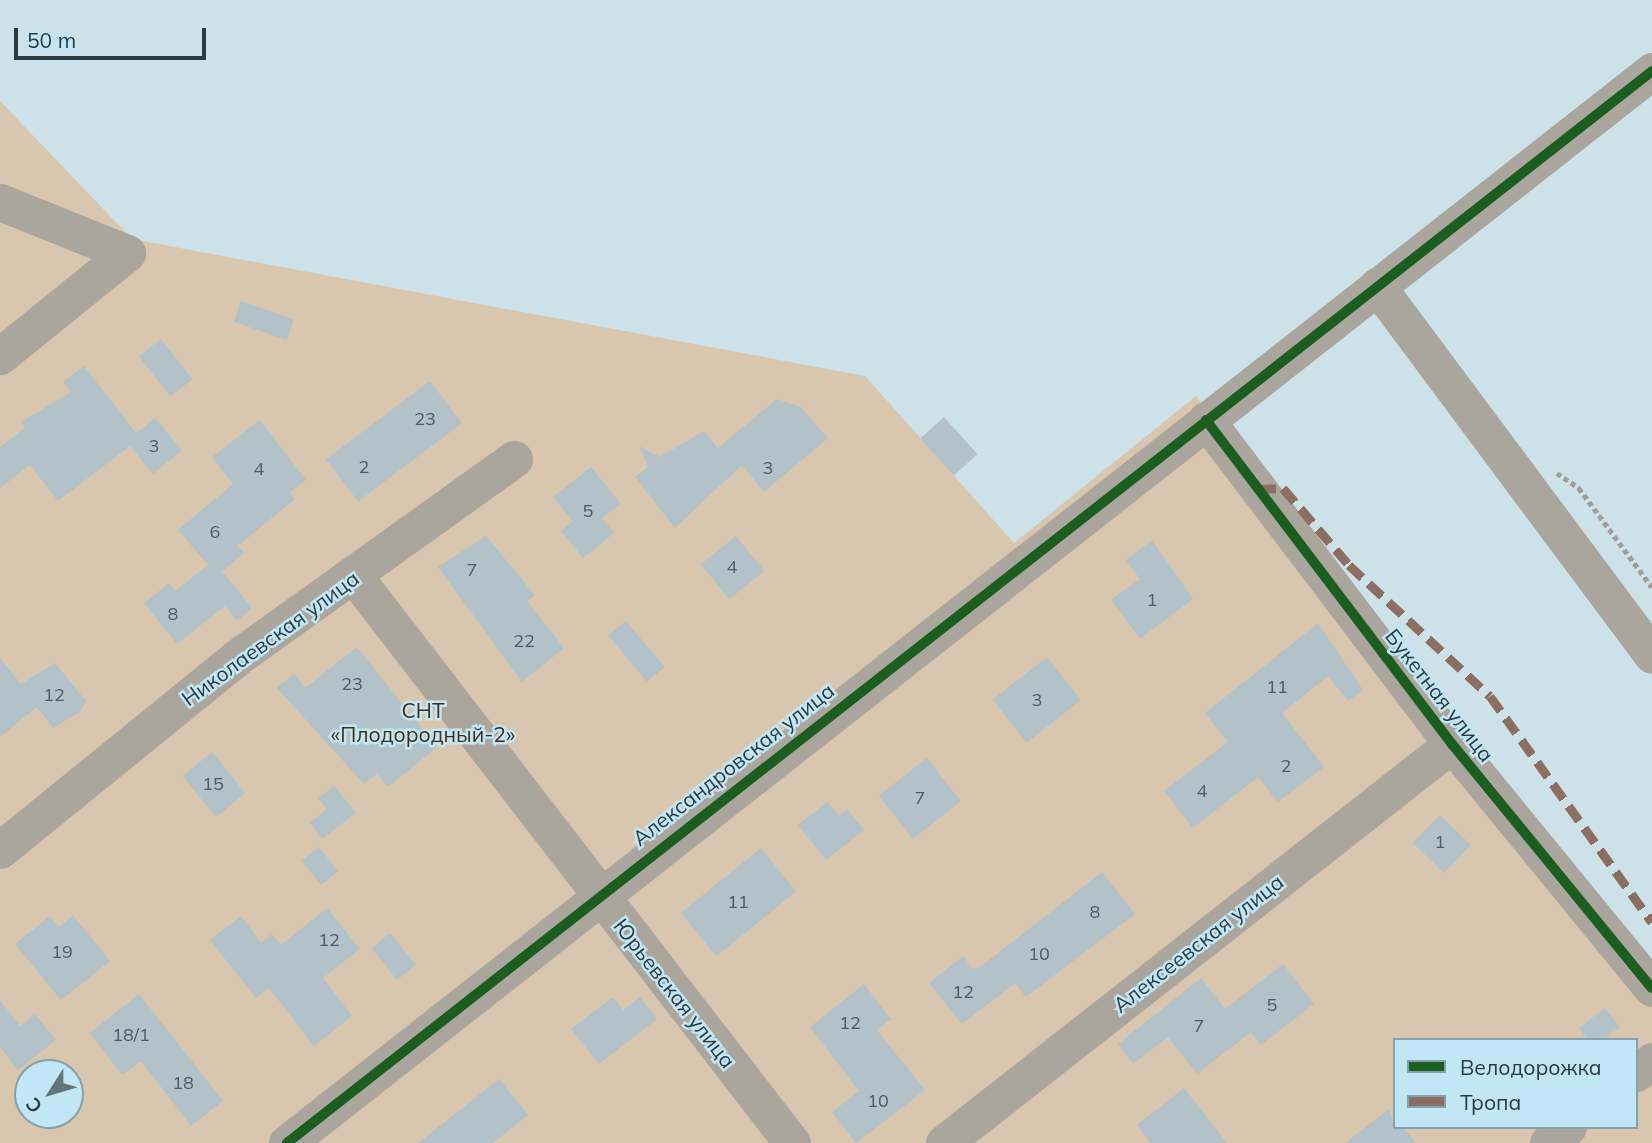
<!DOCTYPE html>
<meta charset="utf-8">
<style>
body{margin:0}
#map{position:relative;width:1652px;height:1143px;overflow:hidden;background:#cde1e9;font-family:Mulish,sans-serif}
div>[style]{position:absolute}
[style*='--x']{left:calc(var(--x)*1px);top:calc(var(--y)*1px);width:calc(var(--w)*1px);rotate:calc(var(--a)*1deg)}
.green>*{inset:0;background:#d9c6ae}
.building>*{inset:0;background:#b2c2c8;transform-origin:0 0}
.path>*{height:4.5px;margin-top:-2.25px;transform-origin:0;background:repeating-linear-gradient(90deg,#9f9e99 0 5px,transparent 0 8.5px)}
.minor>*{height:37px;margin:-18.5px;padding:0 18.5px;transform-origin:18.5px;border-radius:18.5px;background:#aaa59d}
.quiet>*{height:9px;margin-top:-4.5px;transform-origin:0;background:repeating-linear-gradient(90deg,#8d6e63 0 18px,transparent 0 27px)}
.cycleway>*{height:10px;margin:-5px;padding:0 5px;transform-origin:5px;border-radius:5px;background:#1b5e20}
span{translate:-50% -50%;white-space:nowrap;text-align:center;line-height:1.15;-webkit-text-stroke:5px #c1e6f5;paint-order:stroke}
.number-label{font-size:18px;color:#4d5c62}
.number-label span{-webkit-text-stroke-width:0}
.street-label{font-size:21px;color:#2b3a40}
.park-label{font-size:21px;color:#462c11}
.legend{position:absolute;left:1393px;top:1038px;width:245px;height:91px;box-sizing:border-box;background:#c1e6f5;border:2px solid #85a1ad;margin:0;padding:9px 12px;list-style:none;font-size:21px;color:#2b3a40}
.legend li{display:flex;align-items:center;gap:14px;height:35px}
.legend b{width:35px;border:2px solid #85a1ad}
.north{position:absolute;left:14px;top:1059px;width:70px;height:70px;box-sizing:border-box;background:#c1e6f5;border:2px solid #85a1ad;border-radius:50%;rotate:233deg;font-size:19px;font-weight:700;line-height:28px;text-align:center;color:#2b3a40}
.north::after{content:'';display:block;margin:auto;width:24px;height:32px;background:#64747b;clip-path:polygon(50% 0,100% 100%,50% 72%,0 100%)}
.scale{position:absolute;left:14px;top:28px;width:192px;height:32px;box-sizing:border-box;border:4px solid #2b3a40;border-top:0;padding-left:9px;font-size:21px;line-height:24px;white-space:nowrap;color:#2b3a40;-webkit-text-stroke:5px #c1e6f5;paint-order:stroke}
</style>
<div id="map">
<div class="green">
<i style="clip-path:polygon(evenodd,0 101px,132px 239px,865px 376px,1014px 543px,1196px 396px,1652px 979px,1652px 1143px,0 1143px,0 101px,1395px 1040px,1636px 1040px,1636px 1127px,1395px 1127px,1395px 1040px,0 101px,28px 1073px,70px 1073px,70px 1115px,28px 1115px,28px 1073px)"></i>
</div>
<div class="building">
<i style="left:241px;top:301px;width:56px;height:22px;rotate:19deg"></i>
<i style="left:161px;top:339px;width:51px;height:28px;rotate:52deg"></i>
<i style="clip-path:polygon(84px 366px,136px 433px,155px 418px,182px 450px,153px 474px,130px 446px,58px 501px,30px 465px,0 488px,0 447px,25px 428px,21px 422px,71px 392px,63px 382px)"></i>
<i style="left:430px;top:381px;width:53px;height:130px;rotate:53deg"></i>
<i style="clip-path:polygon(777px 399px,801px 407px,828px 438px,764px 492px,742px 465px,675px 528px,635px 477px,648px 467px,639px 446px,660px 457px,704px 431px,718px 448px)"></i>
<i style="left:944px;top:417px;width:50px;height:32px;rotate:48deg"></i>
<i style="clip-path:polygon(260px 420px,306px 480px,290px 492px,295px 499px,238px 546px,244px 553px,222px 571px,252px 608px,237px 621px,225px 606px,177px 644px,144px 603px,169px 583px,175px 591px,208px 565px,178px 530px,233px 484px,212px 457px)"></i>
<i style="clip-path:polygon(591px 467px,621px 504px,602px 518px,614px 533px,583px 558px,561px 531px,573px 521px,553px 497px)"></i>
<i style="clip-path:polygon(486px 536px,535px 595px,527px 601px,564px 648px,522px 682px,438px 567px)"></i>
<i style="left:736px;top:536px;width:45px;height:45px;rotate:51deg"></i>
<i style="clip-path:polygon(1152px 540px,1193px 599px,1140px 639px,1111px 600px,1140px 579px,1126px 560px)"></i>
<i style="left:626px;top:621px;width:60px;height:23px;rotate:50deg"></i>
<i style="clip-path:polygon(1318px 623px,1363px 690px,1348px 701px,1328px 676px,1282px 713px,1324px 767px,1278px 802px,1258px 777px,1193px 828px,1164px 791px,1228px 742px,1205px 713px)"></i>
<i style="clip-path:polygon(357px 647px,437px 747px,388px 787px,377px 774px,364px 784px,277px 688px,294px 674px,305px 688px)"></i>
<i style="left:1047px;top:657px;width:55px;height:69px;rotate:52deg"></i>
<i style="clip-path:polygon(0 658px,21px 684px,55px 663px,86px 701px,80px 712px,53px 728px,37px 707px,0 737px)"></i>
<i style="left:212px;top:752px;width:53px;height:38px;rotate:51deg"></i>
<i style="left:927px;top:758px;width:55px;height:61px;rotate:52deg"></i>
<i style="clip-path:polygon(334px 786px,356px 813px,322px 839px,310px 823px,327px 809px,318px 798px)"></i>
<i style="clip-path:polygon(827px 802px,839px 816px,847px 809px,864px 830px,826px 860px,798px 825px)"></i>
<i style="left:1440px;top:815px;width:43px;height:39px;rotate:44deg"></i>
<i style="left:319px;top:847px;width:31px;height:22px;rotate:52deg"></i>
<i style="left:761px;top:848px;width:56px;height:103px;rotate:51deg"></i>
<i style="clip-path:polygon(1102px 872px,1135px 914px,1026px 997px,1015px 983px,962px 1024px,929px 983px,963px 956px,973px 969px,980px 967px)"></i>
<i style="clip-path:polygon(327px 908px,360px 949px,323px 978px,352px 1016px,314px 1046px,269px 988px,256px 998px,210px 940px,241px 916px,261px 943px,272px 934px,281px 945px)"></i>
<i style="clip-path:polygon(73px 915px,110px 961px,61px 1000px,15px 944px,50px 916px,59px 927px)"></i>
<i style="left:390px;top:933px;width:41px;height:24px;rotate:51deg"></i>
<i style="clip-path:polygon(1283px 964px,1314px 1004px,1261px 1045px,1251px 1032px,1197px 1074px,1168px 1037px,1133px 1064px,1118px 1044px,1201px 978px,1225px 1009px)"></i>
<i style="clip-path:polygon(864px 984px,891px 1019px,877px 1030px,925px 1090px,856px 1143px,832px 1112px,859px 1091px,810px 1027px)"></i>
<i style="clip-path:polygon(139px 994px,223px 1101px,191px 1126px,141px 1061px,122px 1075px,90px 1033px)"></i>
<i style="clip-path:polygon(613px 997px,623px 1010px,640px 997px,657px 1019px,599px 1064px,571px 1029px)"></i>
<i style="clip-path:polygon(0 1000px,20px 1026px,35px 1014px,56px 1040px,18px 1070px,0 1047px)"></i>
<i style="clip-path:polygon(1605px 1008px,1620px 1027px,1603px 1040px,1588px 1040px,1579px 1028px)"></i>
<i style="clip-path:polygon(499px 1079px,528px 1115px,493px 1143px,418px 1143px)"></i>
<i style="clip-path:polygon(1184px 1088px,1227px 1143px,1151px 1143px,1137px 1125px)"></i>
<i style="clip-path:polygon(1389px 1109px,1395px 1127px,1403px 1127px,1416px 1143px,1345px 1143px)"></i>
</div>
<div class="path">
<i style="--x:1557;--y:473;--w:27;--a:34"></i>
<i style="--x:1579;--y:488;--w:123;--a:53.6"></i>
</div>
<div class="minor">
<i style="--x:0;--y:202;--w:137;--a:21.9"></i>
<i style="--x:127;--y:253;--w:164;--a:141"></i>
<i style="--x:1377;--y:286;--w:460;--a:53.3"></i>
<i style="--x:1206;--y:420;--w:407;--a:52.8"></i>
<i style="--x:1452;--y:744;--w:315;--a:50.7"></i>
<i style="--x:355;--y:577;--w:715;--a:52.33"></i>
<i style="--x:0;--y:850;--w:304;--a:-39.1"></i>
<i style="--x:236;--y:658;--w:342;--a:-35.6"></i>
<i style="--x:1636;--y:1073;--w:20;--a:-37"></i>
<i style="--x:287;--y:1143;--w:1736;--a:-38.14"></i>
<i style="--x:944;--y:1143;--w:646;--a:-38.15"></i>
<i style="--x:1548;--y:1143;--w:26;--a:-39"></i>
</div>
<div class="quiet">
<i style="--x:1258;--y:489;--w:25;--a:-2"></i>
<i style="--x:1283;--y:488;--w:101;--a:49.4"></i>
<i style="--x:1349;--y:565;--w:192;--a:42.9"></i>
<i style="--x:1490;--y:696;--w:278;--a:54.4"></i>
</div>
<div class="cycleway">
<i style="--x:1206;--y:420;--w:407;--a:52.8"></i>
<i style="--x:1452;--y:744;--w:315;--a:50.7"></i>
<i style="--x:287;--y:1143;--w:1736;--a:-38.14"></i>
</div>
<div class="number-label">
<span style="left:425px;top:419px">23</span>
<span style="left:154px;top:446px">3</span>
<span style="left:364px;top:467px">2</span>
<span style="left:768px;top:468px">3</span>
<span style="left:259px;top:469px">4</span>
<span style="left:588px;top:511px">5</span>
<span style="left:215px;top:532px">6</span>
<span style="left:732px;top:567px">4</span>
<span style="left:472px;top:570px">7</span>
<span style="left:1152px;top:600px">1</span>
<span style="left:173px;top:614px">8</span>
<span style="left:524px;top:641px">22</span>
<span style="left:352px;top:684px">23</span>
<span style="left:1277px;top:687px">11</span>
<span style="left:54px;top:695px">12</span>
<span style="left:1037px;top:700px">3</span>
<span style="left:1286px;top:766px">2</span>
<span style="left:213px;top:784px">15</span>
<span style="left:1202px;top:791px">4</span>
<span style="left:920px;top:798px">7</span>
<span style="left:1440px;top:842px">1</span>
<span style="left:738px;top:902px">11</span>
<span style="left:1095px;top:912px">8</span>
<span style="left:329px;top:940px">12</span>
<span style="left:62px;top:952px">19</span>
<span style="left:1039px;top:954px">10</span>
<span style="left:963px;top:992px">12</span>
<span style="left:1272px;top:1005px">5</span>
<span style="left:850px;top:1023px">12</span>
<span style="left:1199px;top:1026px">7</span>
<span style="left:131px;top:1035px">18/1</span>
<span style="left:183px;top:1083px">18</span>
<span style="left:878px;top:1101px">10</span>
</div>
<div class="street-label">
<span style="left:270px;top:638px;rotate:-36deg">Николаевская улица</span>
<span style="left:1440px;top:695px;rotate:52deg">Букетная улица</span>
<span style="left:733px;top:764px;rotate:-38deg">Александровская улица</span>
<span style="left:1198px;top:943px;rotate:-38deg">Алексеевская улица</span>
<span style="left:675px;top:993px;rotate:52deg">Юрьевская улица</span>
</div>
<div class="park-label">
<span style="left:423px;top:722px">СНТ<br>«Плодородный-2»</span>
</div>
<ul class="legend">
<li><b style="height:9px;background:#1b5e20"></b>Велодорожка</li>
<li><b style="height:9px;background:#8d6e63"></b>Тропа</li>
</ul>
<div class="north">С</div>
<div class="scale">50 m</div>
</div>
